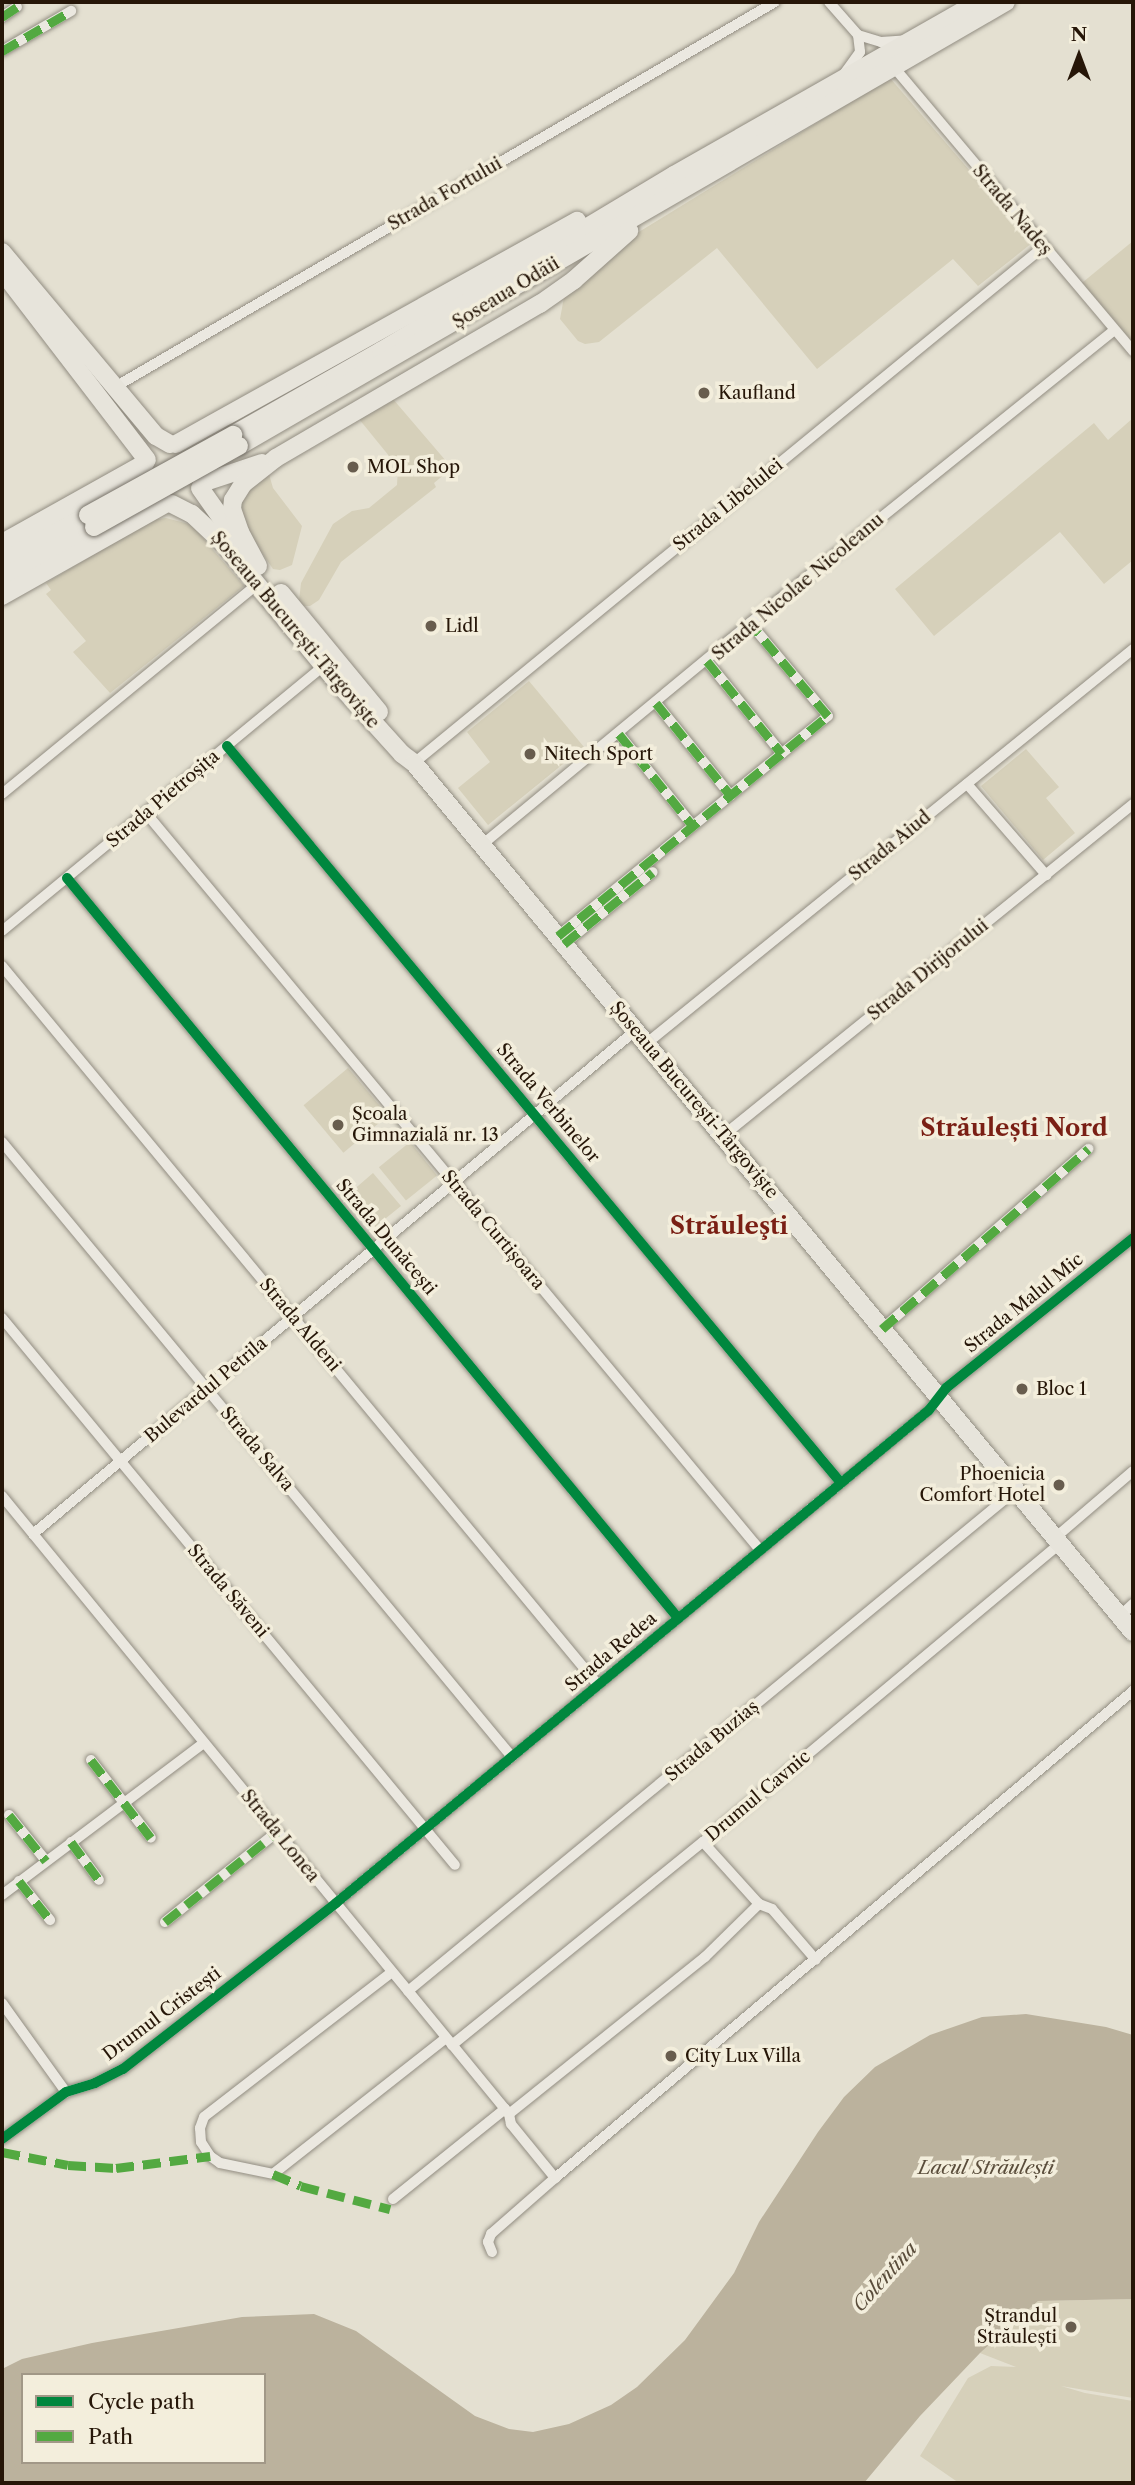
<!DOCTYPE html>
<meta charset="utf-8">
<style>
body{margin:0}
#map{position:relative;width:1135px;height:2485px;overflow:hidden;background:#e4e0d1;font-family:"Libre Caslon Text",serif}
div>[style]{position:absolute}
[style*='--x']{left:calc(var(--x)*1px);top:calc(var(--y)*1px);width:calc(var(--w)*1px);rotate:calc(var(--a)*1deg)}
.green>*{inset:0;background:#d6d0ba;transform-origin:0 0}
.water>*{inset:0;background:#bbb29d}
.roads{filter:drop-shadow(0 0 2px #928d82) drop-shadow(0 0 2px #928d82)}
.minor>*{height:10px;margin:-5px;padding:0 5px;transform-origin:5px;border-radius:5px;background:#ebe8e0}
.primary>*{height:18px;margin:-9px;padding:0 9px;transform-origin:9px;border-radius:9px;background:#e7e4db}
.bridges{filter:drop-shadow(0 0 2px #767168) drop-shadow(0 0 2px #767168)}
.primary-bridge>*{height:18px;margin:-9px;padding:0 9px;transform-origin:9px;border-radius:9px;background:#e7e4db}
.quiet>*{height:9px;margin-top:-4.5px;transform-origin:0;background:repeating-linear-gradient(90deg,#53a941 0 18px,transparent 0 27px)}
.cycleway>*{height:10px;margin:-5px;padding:0 5px;transform-origin:5px;border-radius:5px;background:#00873e}
.dots>*{width:19px;height:19px;translate:-50% -50%;box-sizing:border-box;border:4px solid #f3eedc;border-radius:50%}
span{translate:-50% -50%;white-space:nowrap;text-align:center;line-height:1.15;-webkit-text-stroke:7px #f3eedc;paint-order:stroke}
.street-label{font-size:18px;color:#261608}
.poi-label{font-size:18px;color:#261608}
.left{translate:0 -50%;text-align:left}
.right{translate:-100% -50%;text-align:right}
.water-label{font-size:19px;color:#5a4d3b;font-style:italic}
.district-label{font-size:24px;color:#7a1f14;font-weight:700}
.frame{position:absolute;inset:0;border:4px solid #261608;pointer-events:none}
.legend{position:absolute;left:21px;top:2373px;width:245px;height:91px;box-sizing:border-box;background:#f3eedc;border:2px solid #a19887;margin:0;padding:9px 12px;list-style:none;font-size:21px;color:#261608}
.legend li{display:flex;align-items:center;gap:14px;height:35px}
.legend b{width:35px;border:2px solid #a19887}
.north{position:absolute;left:1044px;top:21px;width:70px;height:70px;-webkit-text-stroke:5px #f3eedc;paint-order:stroke;rotate:0deg;font-size:19px;font-weight:700;line-height:28px;text-align:center;color:#261608}
.north::after{content:'';display:block;margin:auto;width:24px;height:32px;background:#261608;clip-path:polygon(50% 0,100% 100%,50% 72%,0 100%)}
</style>
<div id="map">
<div class="green">
<i style="clip-path:polygon(890px 78px,1032px 243px,978px 286px,953px 259px,817px 369px,717px 248px,599px 342px,585px 344px,578px 341px,560px 319px,564px 297px,629px 238px)"></i>
<i style="clip-path:polygon(1133px 241px,1133px 351px,1077px 287px)"></i>
<i style="clip-path:polygon(393px 399px,452px 468px,434px 483px,436px 487px,341px 562px,319px 600px,310px 606px,304px 606px,299px 601px,301px 583px,333px 524px,352px 511px,369px 508px,397px 485px,398px 467px,359px 419px)"></i>
<i style="clip-path:polygon(1133px 418px,1133px 560px,1104px 584px,1060px 532px,934px 636px,895px 589px,1094px 423px,1108px 440px)"></i>
<i style="clip-path:polygon(269px 474px,273px 488px,302px 526px,292px 565px,280px 570px,273px 569px,243px 525px,240px 502px,245px 492px)"></i>
<i style="clip-path:polygon(166px 518px,189px 524px,198px 532px,244px 586px,110px 693px,73px 652px,86px 641px,46px 594px,51px 590px,46px 583px,152px 520px)"></i>
<i style="clip-path:polygon(529px 681px,584px 747px,488px 825px,458px 788px,490px 762px,467px 732px)"></i>
<i style="clip-path:polygon(1026px 749px,1059px 787px,1046px 798px,1075px 833px,1043px 860px,981px 786px)"></i>
<i style="left:348px;top:1068px;width:62px;height:58px;rotate:50deg"></i>
<i style="left:410px;top:1142px;width:43px;height:40px;rotate:51deg"></i>
<i style="clip-path:polygon(373px 1173px,401px 1206px,370px 1231px,355px 1213px,363px 1206px,351px 1192px)"></i>
<i style="clip-path:polygon(1133px 2299px,1133px 2398px,1061px 2386px,1085px 2393px,1133px 2401px,1133px 2483px,959px 2483px,920px 2456px,968px 2378px,991px 2366px,1016px 2367px,980px 2353px,1038px 2301px)"></i>
</div>
<div class="water">
<i style="clip-path:polygon(evenodd,1026px 2014px,1106px 2027px,1133px 2035px,1133px 2299px,1038px 2301px,980px 2353px,920px 2416px,864px 2483px,2px 2483px,2px 2369px,22px 2359px,92px 2343px,242px 2317px,314px 2314px,356px 2331px,475px 2416px,509px 2429px,533px 2432px,569px 2424px,611px 2405px,637px 2387px,685px 2340px,734px 2273px,759px 2222px,818px 2132px,844px 2097px,875px 2067px,930px 2035px,982px 2017px,1026px 2014px,23px 2375px,264px 2375px,264px 2462px,23px 2462px,23px 2375px)"></i>
</div>
<div class="roads">
<div class="minor">
<i style="--x:829;--y:2;--w:44;--a:48.7"></i>
<i style="--x:858;--y:35;--w:17;--a:83"></i>
<i style="--x:860;--y:52;--w:27;--a:126"></i>
<i style="--x:2;--y:17;--w:18;--a:-34"></i>
<i style="--x:858;--y:35;--w:24;--a:17"></i>
<i style="--x:881;--y:42;--w:26;--a:-4"></i>
<i style="--x:2;--y:51;--w:80;--a:-30.1"></i>
<i style="--x:893;--y:66;--w:373;--a:49.9"></i>
<i style="--x:115;--y:387;--w:764;--a:-30.26"></i>
<i style="--x:707;--y:661;--w:119;--a:51.1"></i>
<i style="--x:656;--y:703;--w:119;--a:51.1"></i>
<i style="--x:619;--y:734;--w:118;--a:51.2"></i>
<i style="--x:227;--y:746;--w:959;--a:50.2"></i>
<i style="--x:414;--y:763;--w:814;--a:-39.36"></i>
<i style="--x:967;--y:784;--w:121;--a:49"></i>
<i style="--x:2;--y:794;--w:331;--a:-39.4"></i>
<i style="--x:146;--y:813;--w:959;--a:50.2"></i>
<i style="--x:483;--y:844;--w:347;--a:-39.6"></i>
<i style="--x:750;--y:623;--w:467;--a:-38.8"></i>
<i style="--x:67;--y:878;--w:960;--a:50.45"></i>
<i style="--x:2;--y:931;--w:417;--a:-39.5"></i>
<i style="--x:558;--y:936;--w:348;--a:-39.2"></i>
<i style="--x:828;--y:716;--w:121;--a:-130"></i>
<i style="--x:564;--y:944;--w:114;--a:-39"></i>
<i style="--x:2;--y:966;--w:934;--a:50.34"></i>
<i style="--x:647;--y:1043;--w:626;--a:-39.03"></i>
<i style="--x:724;--y:1135;--w:526;--a:-38.98"></i>
<i style="--x:2;--y:1142;--w:799;--a:50.33"></i>
<i style="--x:2;--y:1318;--w:710;--a:50.37"></i>
<i style="--x:882;--y:1329;--w:274;--a:-41.1"></i>
<i style="--x:2;--y:1496;--w:799;--a:50.63"></i>
<i style="--x:509;--y:2114;--w:10;--a:79"></i>
<i style="--x:511;--y:2124;--w:70;--a:50.8"></i>
<i style="--x:33;--y:1534;--w:786;--a:-39.89"></i>
<i style="--x:1056;--y:1537;--w:101;--a:-40.6"></i>
<i style="--x:1120;--y:1616;--w:18;--a:-43"></i>
<i style="--x:91;--y:1760;--w:98;--a:52.4"></i>
<i style="--x:9;--y:1815;--w:59;--a:51.2"></i>
<i style="--x:71;--y:1842;--w:47;--a:53.6"></i>
<i style="--x:703;--y:1842;--w:84;--a:47.9"></i>
<i style="--x:759;--y:1904;--w:14;--a:21"></i>
<i style="--x:772;--y:1909;--w:67;--a:49.2"></i>
<i style="--x:19;--y:1881;--w:50;--a:51.5"></i>
<i style="--x:2;--y:1895;--w:253;--a:-37"></i>
<i style="--x:165;--y:1922;--w:144;--a:-38.8"></i>
<i style="--x:392;--y:1972;--w:237;--a:142.4"></i>
<i style="--x:204;--y:2117;--w:12;--a:110"></i>
<i style="--x:200;--y:2128;--w:14;--a:86"></i>
<i style="--x:201;--y:2142;--w:17;--a:57"></i>
<i style="--x:210;--y:2156;--w:12;--a:35"></i>
<i style="--x:220;--y:2163;--w:54;--a:11.7"></i>
<i style="--x:273;--y:2174;--w:220;--a:-38.2"></i>
<i style="--x:408;--y:1991;--w:788;--a:-39.49"></i>
<i style="--x:2;--y:2003;--w:110;--a:54.3"></i>
<i style="--x:452;--y:2045;--w:323;--a:-39"></i>
<i style="--x:703;--y:1842;--w:466;--a:-39.9"></i>
<i style="--x:509;--y:2114;--w:251;--a:-38.7"></i>
<i style="--x:705;--y:1957;--w:76;--a:-44.5"></i>
<i style="--x:2;--y:2139;--w:79;--a:-36.3"></i>
<i style="--x:66;--y:2092;--w:30;--a:-17"></i>
<i style="--x:95;--y:2083;--w:31;--a:-27"></i>
<i style="--x:123;--y:2069;--w:270;--a:-37.9"></i>
<i style="--x:336;--y:1903;--w:771;--a:-39.74"></i>
<i style="--x:929;--y:1410;--w:28;--a:-52"></i>
<i style="--x:946;--y:1388;--w:240;--a:-38.7"></i>
<i style="--x:393;--y:2199;--w:144;--a:-38.8"></i>
<i style="--x:492;--y:2252;--w:11;--a:-112"></i>
<i style="--x:488;--y:2242;--w:9;--a:-69"></i>
<i style="--x:491;--y:2234;--w:85;--a:-41.2"></i>
<i style="--x:555;--y:2178;--w:756;--a:-40.12"></i>
</div>
<div class="primary">
<i style="--x:2;--y:252;--w:240;--a:50.1"></i>
<i style="--x:156;--y:436;--w:16;--a:30"></i>
<i style="--x:2;--y:271;--w:238;--a:52.5"></i>
<i style="--x:233;--y:435;--w:170;--a:-29.6"></i>
<i style="--x:381;--y:351;--w:342;--a:-31"></i>
<i style="--x:674;--y:175;--w:351;--a:-29.6"></i>
<i style="--x:176;--y:444;--w:459;--a:-29.1"></i>
<i style="--x:239;--y:446;--w:886;--a:-30.07"></i>
<i style="--x:202;--y:483;--w:63;--a:-18.4"></i>
<i style="--x:200;--y:488;--w:62;--a:54.8"></i>
<i style="--x:172;--y:504;--w:22;--a:27"></i>
<i style="--x:192;--y:514;--w:44;--a:43.2"></i>
<i style="--x:224;--y:544;--w:178;--a:50.7"></i>
<i style="--x:337;--y:682;--w:97;--a:47.9"></i>
<i style="--x:402;--y:754;--w:15;--a:37"></i>
<i style="--x:414;--y:763;--w:1128;--a:50.4"></i>
<i style="--x:2;--y:543;--w:164;--a:-29.2"></i>
<i style="--x:2;--y:562;--w:98;--a:-28.7"></i>
<i style="--x:258;--y:566;--w:38;--a:-118"></i>
<i style="--x:240;--y:532;--w:24;--a:-109"></i>
<i style="--x:232;--y:509;--w:9;--a:-84"></i>
<i style="--x:233;--y:500;--w:19;--a:-58"></i>
<i style="--x:243;--y:484;--w:42;--a:-38.2"></i>
<i style="--x:276;--y:458;--w:306;--a:-30.3"></i>
<i style="--x:540;--y:304;--w:42;--a:-35.2"></i>
<i style="--x:574;--y:280;--w:74;--a:-41.7"></i>
<i style="--x:2;--y:578;--w:105;--a:-29"></i>
<i style="--x:281;--y:593;--w:154;--a:50.5"></i>
<i style="--x:2;--y:596;--w:189;--a:-29.4"></i>
</div>
</div>
<div class="bridges">
<div class="primary-bridge">
<i style="--x:88;--y:515;--w:166;--a:-28.9"></i>
<i style="--x:94;--y:527;--w:166;--a:-29.2"></i>
</div>
</div>
<div class="quiet">
<i style="--x:2;--y:17;--w:18;--a:-34"></i>
<i style="--x:2;--y:51;--w:80;--a:-30.1"></i>
<i style="--x:707;--y:661;--w:119;--a:51.1"></i>
<i style="--x:656;--y:703;--w:119;--a:51.1"></i>
<i style="--x:619;--y:734;--w:118;--a:51.2"></i>
<i style="--x:558;--y:936;--w:348;--a:-39.2"></i>
<i style="--x:828;--y:716;--w:121;--a:-130"></i>
<i style="--x:564;--y:944;--w:114;--a:-39"></i>
<i style="--x:882;--y:1329;--w:274;--a:-41.1"></i>
<i style="--x:91;--y:1760;--w:98;--a:52.4"></i>
<i style="--x:9;--y:1815;--w:59;--a:51.2"></i>
<i style="--x:71;--y:1842;--w:47;--a:53.6"></i>
<i style="--x:19;--y:1881;--w:50;--a:51.5"></i>
<i style="--x:165;--y:1922;--w:144;--a:-38.8"></i>
<i style="--x:2;--y:2152;--w:67;--a:11.1"></i>
<i style="--x:68;--y:2165;--w:48;--a:3.6"></i>
<i style="--x:116;--y:2168;--w:95;--a:-7.3"></i>
<i style="--x:273;--y:2174;--w:30;--a:23"></i>
<i style="--x:301;--y:2186;--w:92;--a:14.5"></i>
</div>
<div class="cycleway">
<i style="--x:227;--y:746;--w:959;--a:50.2"></i>
<i style="--x:67;--y:878;--w:960;--a:50.45"></i>
<i style="--x:2;--y:2139;--w:79;--a:-36.3"></i>
<i style="--x:66;--y:2092;--w:30;--a:-17"></i>
<i style="--x:95;--y:2083;--w:31;--a:-27"></i>
<i style="--x:123;--y:2069;--w:270;--a:-37.9"></i>
<i style="--x:336;--y:1903;--w:771;--a:-39.74"></i>
<i style="--x:929;--y:1410;--w:28;--a:-52"></i>
<i style="--x:946;--y:1388;--w:240;--a:-38.7"></i>
</div>
<div class="dots">
<i style="left:704px;top:393px;background:#685d4e"></i>
<i style="left:353px;top:467px;background:#685d4e"></i>
<i style="left:431px;top:626px;background:#685d4e"></i>
<i style="left:530px;top:754px;background:#685d4e"></i>
<i style="left:338px;top:1125px;background:#685d4e"></i>
<i style="left:1022px;top:1389px;background:#685d4e"></i>
<i style="left:1059px;top:1485px;background:#685d4e"></i>
<i style="left:671px;top:2056px;background:#685d4e"></i>
<i style="left:1071px;top:2327px;background:#685d4e"></i>
</div>
<div class="street-label">
<span style="left:445px;top:194px;rotate:-30deg">Strada Fortului</span>
<span style="left:1012px;top:210px;rotate:50deg">Strada Nadeș</span>
<span style="left:506px;top:293px;rotate:-31deg">Șoseaua Odăii</span>
<span style="left:728px;top:505px;rotate:-39deg">Strada Libelulei</span>
<span style="left:798px;top:587px;rotate:-40deg">Strada Nicolae Nicoleanu</span>
<span style="left:295px;top:630px;rotate:50deg">Șoseaua București-Târgoviște</span>
<span style="left:163px;top:799px;rotate:-40deg">Strada Pietroșița</span>
<span style="left:890px;top:846px;rotate:-39deg">Strada Aiud</span>
<span style="left:928px;top:970px;rotate:-39deg">Strada Dirijorului</span>
<span style="left:694px;top:1100px;rotate:50deg">Șoseaua București-Târgoviște</span>
<span style="left:548px;top:1103px;rotate:50deg">Strada Verbinelor</span>
<span style="left:493px;top:1230px;rotate:50deg">Strada Curtișoara</span>
<span style="left:386px;top:1237px;rotate:50deg">Strada Dunăcești</span>
<span style="left:1024px;top:1303px;rotate:-39deg">Strada Malul Mic</span>
<span style="left:300px;top:1325px;rotate:50deg">Strada Aldeni</span>
<span style="left:206px;top:1390px;rotate:-40deg">Bulevardul Petrila</span>
<span style="left:257px;top:1449px;rotate:50deg">Strada Salva</span>
<span style="left:228px;top:1591px;rotate:50deg">Strada Săveni</span>
<span style="left:611px;top:1652px;rotate:-40deg">Strada Redea</span>
<span style="left:712px;top:1741px;rotate:-40deg">Strada Buziaș</span>
<span style="left:758px;top:1796px;rotate:-40deg">Drumul Cavnic</span>
<span style="left:280px;top:1836px;rotate:51deg">Strada Lonea</span>
<span style="left:162px;top:2014px;rotate:-37deg">Drumul Cristești</span>
</div>
<div class="poi-label">
<span class="left" style="left:718px;top:393px">Kaufland</span>
<span class="left" style="left:367px;top:467px">MOL Shop</span>
<span class="left" style="left:445px;top:626px">Lidl</span>
<span class="left" style="left:544px;top:754px">Nitech Sport</span>
<span class="left" style="left:352px;top:1125px">Școala<br>Gimnazială nr. 13</span>
<span class="left" style="left:1036px;top:1389px">Bloc 1</span>
<span class="right" style="left:1045px;top:1485px">Phoenicia<br>Comfort Hotel</span>
<span class="left" style="left:685px;top:2056px">City Lux Villa</span>
<span class="right" style="left:1057px;top:2327px">Ștrandul<br>Străulești</span>
</div>
<div class="water-label">
<span style="left:986px;top:2168px">Lacul Străulești</span>
<span style="left:885px;top:2277px;rotate:-48deg">Colentina</span>
</div>
<div class="district-label">
<span style="left:1014px;top:1128px">Străulești Nord</span>
<span style="left:729px;top:1226px">Străuleşti</span>
</div>
<div class="frame"></div>
<ul class="legend">
<li><b style="height:9px;background:#00873e"></b>Cycle path</li>
<li><b style="height:9px;background:#53a941"></b>Path</li>
</ul>
<div class="north">N</div>
</div>
